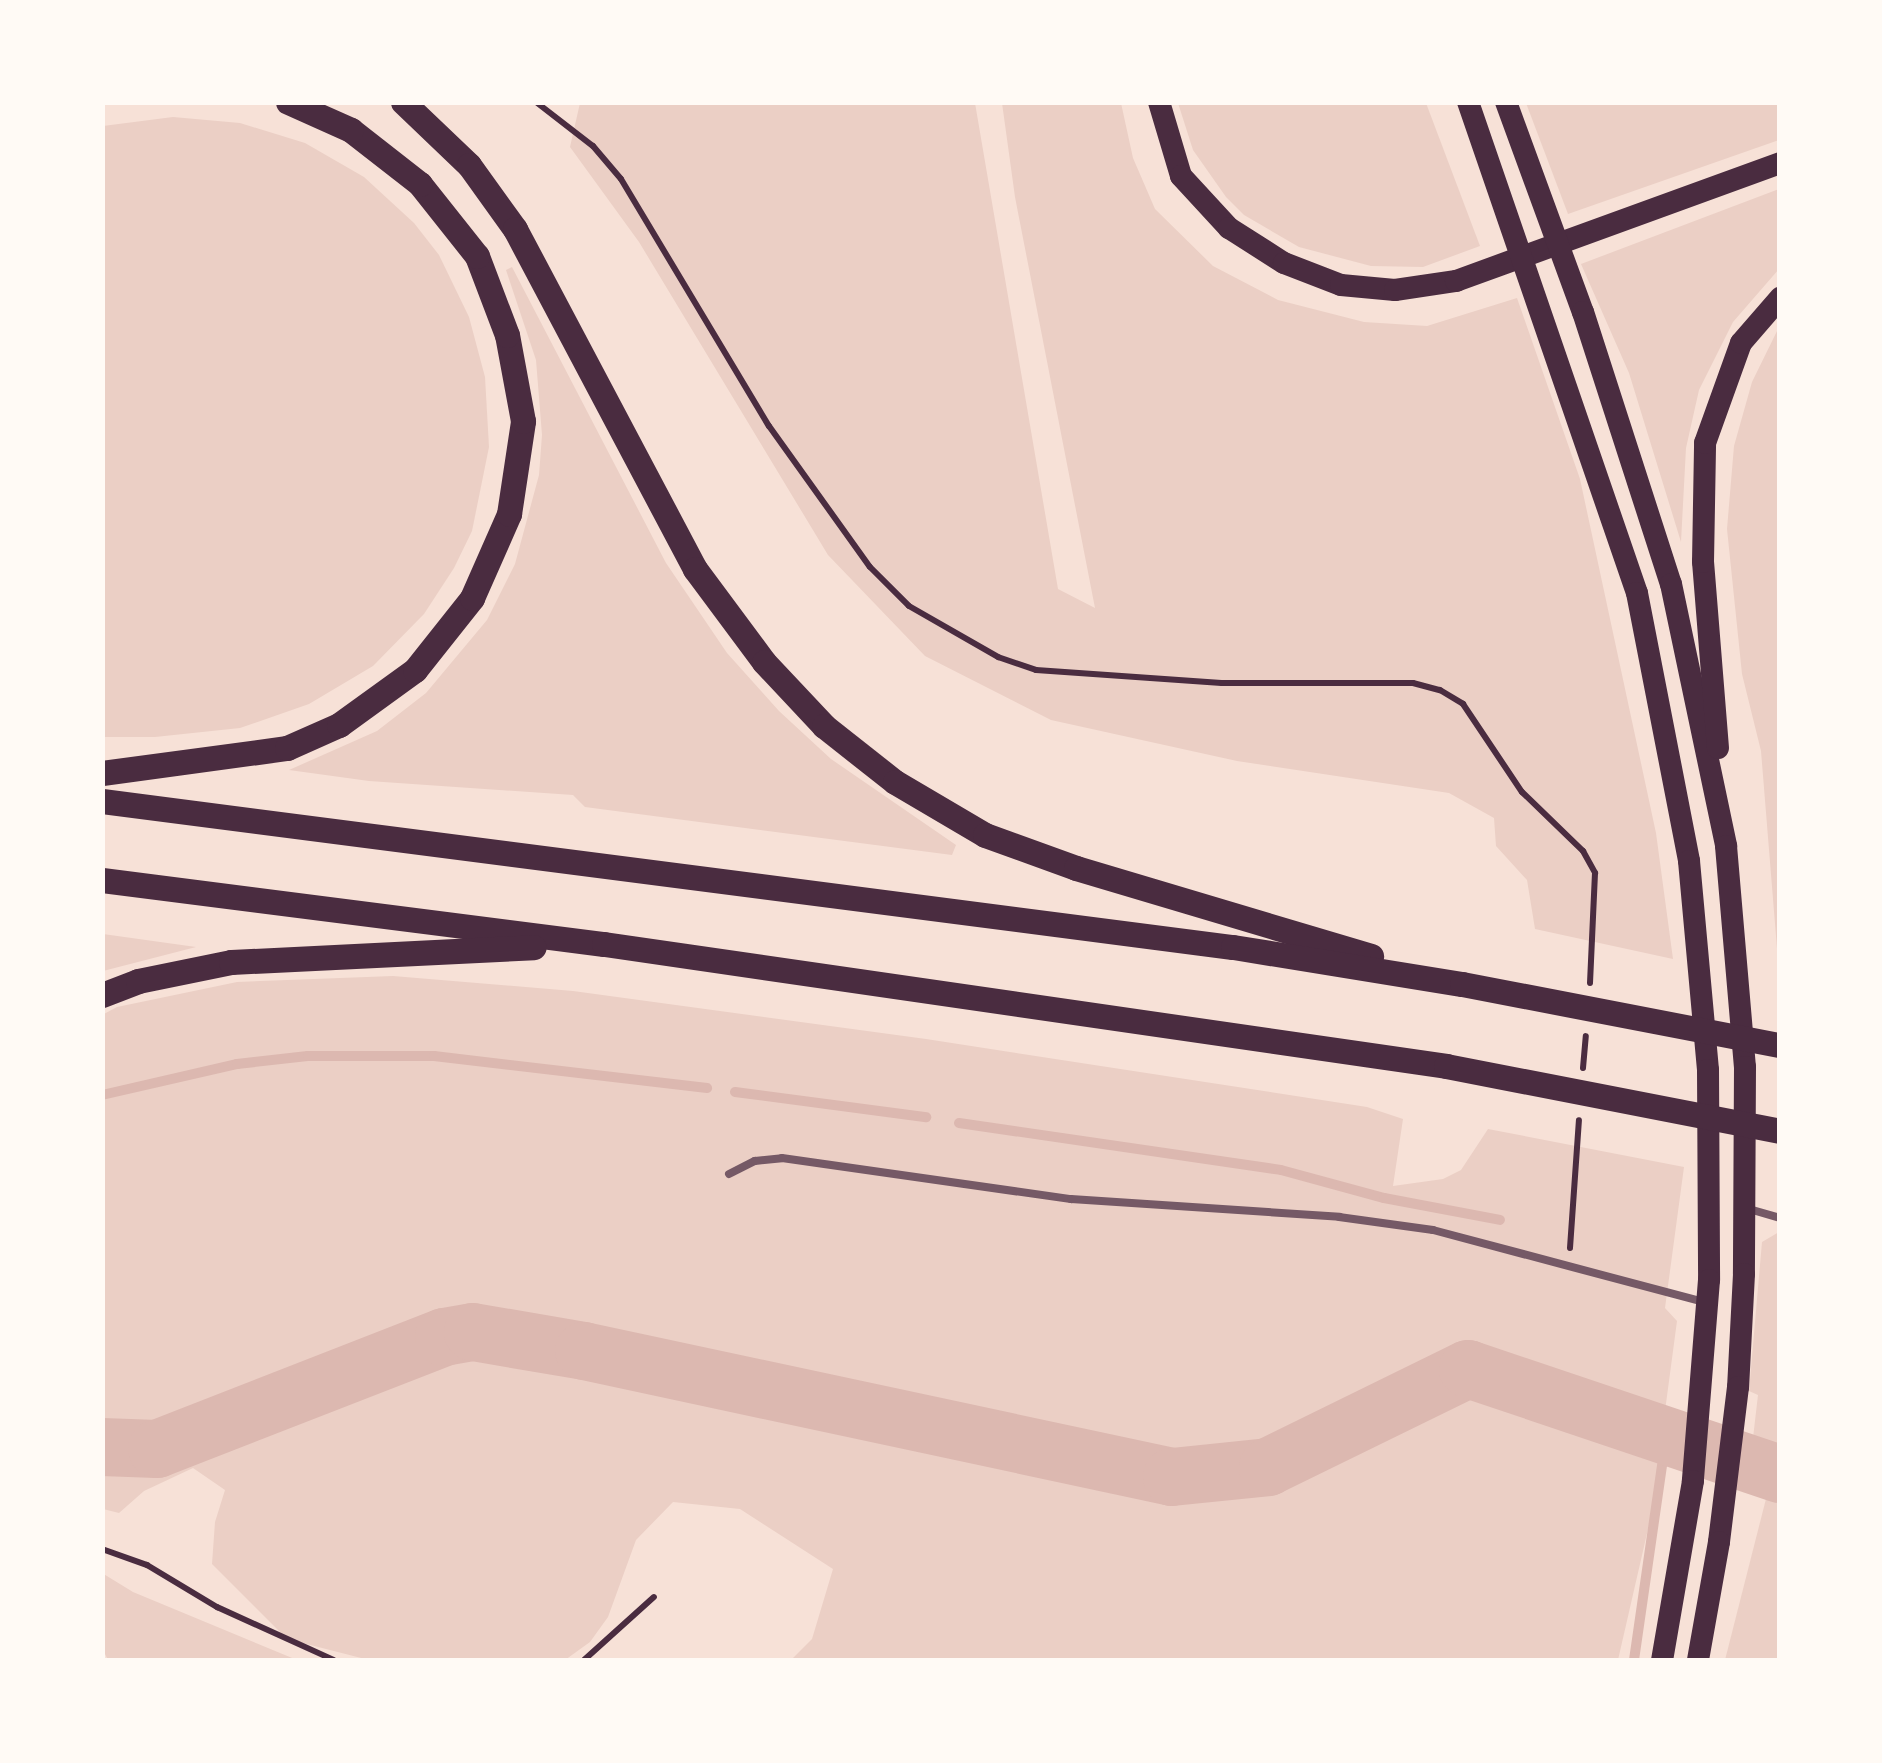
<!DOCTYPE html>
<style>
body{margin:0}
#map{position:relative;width:1882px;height:1763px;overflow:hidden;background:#f7e1d7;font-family:"Noto Sans",sans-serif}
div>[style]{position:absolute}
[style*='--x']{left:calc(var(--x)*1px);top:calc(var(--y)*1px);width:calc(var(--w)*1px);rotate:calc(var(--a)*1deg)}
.green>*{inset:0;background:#ebcfc5}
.stream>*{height:10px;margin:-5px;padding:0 5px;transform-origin:5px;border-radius:5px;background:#dcb8b0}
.river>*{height:58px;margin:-29px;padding:0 29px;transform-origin:29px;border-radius:29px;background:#dcb8b0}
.path>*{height:6px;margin:-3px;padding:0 3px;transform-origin:3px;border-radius:3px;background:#4a2c40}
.service>*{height:8px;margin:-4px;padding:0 4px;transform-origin:4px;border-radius:4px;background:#755966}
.primary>*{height:22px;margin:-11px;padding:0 11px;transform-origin:11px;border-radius:11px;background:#4a2c40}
.motorway>*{height:25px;margin:-12.5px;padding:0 12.5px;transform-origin:12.5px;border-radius:12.5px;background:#4a2c40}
span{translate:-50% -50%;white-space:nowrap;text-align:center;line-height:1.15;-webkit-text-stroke:8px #fffaf5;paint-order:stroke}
.frame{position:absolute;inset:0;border:105px solid #fffaf5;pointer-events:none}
</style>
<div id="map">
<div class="green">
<i style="clip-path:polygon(580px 103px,975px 103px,1058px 589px,1095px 608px,1015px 197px,1002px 103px,1121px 103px,1133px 158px,1155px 209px,1213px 266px,1278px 300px,1364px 322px,1427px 326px,1517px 298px,1580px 479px,1656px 833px,1673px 959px,1535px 929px,1527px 880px,1496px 846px,1494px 818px,1449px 793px,1237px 761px,1051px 720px,925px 656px,828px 555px,639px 242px,570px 147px)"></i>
<i style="clip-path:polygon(1178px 103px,1426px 103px,1480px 246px,1423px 267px,1371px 266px,1299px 247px,1244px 215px,1226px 197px,1193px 150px)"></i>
<i style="clip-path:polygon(1526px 103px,1779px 103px,1779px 140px,1568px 214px)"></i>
<i style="clip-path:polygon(173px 117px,240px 123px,305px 143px,364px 177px,414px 223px,439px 255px,469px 317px,485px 377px,489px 447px,472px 531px,454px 568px,424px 614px,373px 666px,309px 704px,240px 728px,155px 737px,103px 737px,103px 126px)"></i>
<i style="clip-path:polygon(1779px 189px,1779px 269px,1733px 322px,1699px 390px,1686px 448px,1681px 542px,1629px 373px,1581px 264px)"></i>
<i style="clip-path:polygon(512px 267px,666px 563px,727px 653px,779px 711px,831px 759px,956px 845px,952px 855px,585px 807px,573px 795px,369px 781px,289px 770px,377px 731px,426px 693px,487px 620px,515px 564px,539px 475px,542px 435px,536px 360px,506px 270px)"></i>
<i style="clip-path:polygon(1779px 327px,1779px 973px,1761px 751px,1742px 674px,1727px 529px,1734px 446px,1752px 382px)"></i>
<i style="clip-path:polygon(103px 934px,196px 947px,103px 971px)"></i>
<i style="clip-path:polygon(393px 976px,573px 991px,926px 1039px,1367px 1107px,1403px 1119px,1393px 1186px,1443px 1179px,1461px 1170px,1488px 1129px,1684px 1167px,1665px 1308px,1677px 1321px,1651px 1516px,1618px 1660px,791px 1660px,812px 1639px,833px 1569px,740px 1509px,673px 1502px,636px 1540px,608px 1617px,590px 1642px,565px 1660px,369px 1660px,287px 1639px,212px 1564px,215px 1522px,225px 1490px,193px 1468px,144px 1491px,119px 1513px,103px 1509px,102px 1015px,117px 1007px,237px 982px)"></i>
<i style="clip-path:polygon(1779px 1232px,1780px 1233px,1779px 1464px,1751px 1455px,1758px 1395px,1749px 1391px,1762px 1242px)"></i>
<i style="clip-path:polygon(1769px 1487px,1779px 1490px,1779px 1660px,1725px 1660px)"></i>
<i style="clip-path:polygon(102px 1573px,133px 1592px,297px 1660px,108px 1660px,103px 1650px)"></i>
</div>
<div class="stream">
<i style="--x:735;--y:1092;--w:193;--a:7.5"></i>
<i style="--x:102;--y:1095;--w:139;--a:-12.9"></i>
<i style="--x:237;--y:1064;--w:71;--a:-6.4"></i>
<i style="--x:308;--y:1056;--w:126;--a:0"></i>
<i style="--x:434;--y:1056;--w:275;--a:6.7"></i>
<i style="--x:959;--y:1123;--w:325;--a:8.3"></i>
<i style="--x:1281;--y:1170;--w:107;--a:15.2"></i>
<i style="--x:1384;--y:1198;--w:118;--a:10.7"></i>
<i style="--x:1634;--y:1660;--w:224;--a:-81.8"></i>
</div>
<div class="river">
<i style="--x:102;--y:1447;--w:55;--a:2.1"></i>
<i style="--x:157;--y:1449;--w:308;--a:-21.3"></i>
<i style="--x:444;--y:1337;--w:29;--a:-10"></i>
<i style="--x:473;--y:1332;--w:113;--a:9.7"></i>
<i style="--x:584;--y:1351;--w:601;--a:12.09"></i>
<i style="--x:1172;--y:1477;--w:97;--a:-5.9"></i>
<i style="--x:1268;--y:1467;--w:223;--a:-26.1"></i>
<i style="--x:1468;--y:1369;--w:329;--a:18.6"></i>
</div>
<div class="path">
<i style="--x:536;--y:102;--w:72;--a:37.7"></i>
<i style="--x:593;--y:146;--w:43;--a:49.7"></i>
<i style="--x:621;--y:179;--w:288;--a:59.1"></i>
<i style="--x:769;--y:426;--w:173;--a:54.4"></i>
<i style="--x:870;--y:567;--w:55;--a:45"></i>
<i style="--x:909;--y:606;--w:103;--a:29.8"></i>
<i style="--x:998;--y:657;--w:40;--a:18.9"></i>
<i style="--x:1036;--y:670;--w:186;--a:4"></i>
<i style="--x:1222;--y:683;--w:191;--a:0"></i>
<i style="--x:1413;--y:683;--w:28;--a:15"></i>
<i style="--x:1440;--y:690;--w:27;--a:31"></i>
<i style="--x:1463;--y:704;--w:106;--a:56.2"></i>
<i style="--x:1522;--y:792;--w:85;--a:44"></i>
<i style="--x:1583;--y:851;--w:25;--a:61"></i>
<i style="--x:1595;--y:873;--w:110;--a:92.6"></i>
<i style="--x:1583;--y:1068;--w:32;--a:-85"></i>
<i style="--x:1570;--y:1248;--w:128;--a:-86"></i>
<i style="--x:102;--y:1549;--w:48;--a:19.6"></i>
<i style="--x:147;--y:1565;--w:82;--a:31"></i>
<i style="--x:217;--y:1607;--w:128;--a:24.4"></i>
<i style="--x:584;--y:1660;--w:94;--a:-42"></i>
</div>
<div class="service">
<i style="--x:729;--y:1174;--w:29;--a:-27"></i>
<i style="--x:755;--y:1161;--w:27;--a:-6"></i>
<i style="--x:782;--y:1158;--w:292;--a:8.1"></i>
<i style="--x:1071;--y:1199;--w:269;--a:3.8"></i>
<i style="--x:1339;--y:1217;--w:95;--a:7.9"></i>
<i style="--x:1433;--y:1230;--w:279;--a:14.9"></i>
<i style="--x:1749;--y:1209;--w:32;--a:16"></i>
</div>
<div class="primary">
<i style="--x:1159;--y:102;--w:77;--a:73.4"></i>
<i style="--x:1181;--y:176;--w:71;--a:47.3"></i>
<i style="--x:1229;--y:228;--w:65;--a:32.5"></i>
<i style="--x:1284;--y:263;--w:61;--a:21.1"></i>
<i style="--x:1341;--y:285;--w:54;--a:5.3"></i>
<i style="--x:1395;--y:290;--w:62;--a:-8.4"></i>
<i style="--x:1456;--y:281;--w:345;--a:-20"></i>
<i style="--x:1468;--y:102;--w:519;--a:71.01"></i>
<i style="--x:1637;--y:593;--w:273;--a:79"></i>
<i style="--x:1689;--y:861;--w:210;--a:84.8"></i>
<i style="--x:1708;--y:1070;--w:210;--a:89.7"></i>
<i style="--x:1709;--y:1280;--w:202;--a:94.6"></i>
<i style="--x:1693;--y:1481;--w:182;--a:99.8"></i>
<i style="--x:1506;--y:102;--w:224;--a:69.9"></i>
<i style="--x:1583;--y:312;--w:286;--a:72.1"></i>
<i style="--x:1671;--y:584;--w:268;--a:78.1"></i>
<i style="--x:1726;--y:846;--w:222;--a:85.1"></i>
<i style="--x:1745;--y:1067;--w:207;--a:90.3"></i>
<i style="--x:1744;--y:1274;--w:113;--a:93"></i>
<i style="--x:1738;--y:1387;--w:156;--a:97"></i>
<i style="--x:1719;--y:1542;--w:120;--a:100.1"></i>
<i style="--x:1718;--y:748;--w:187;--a:-94.6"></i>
<i style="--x:1703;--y:562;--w:119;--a:-89"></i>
<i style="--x:1705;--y:443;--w:106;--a:-70.2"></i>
<i style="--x:1741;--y:343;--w:60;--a:-49.1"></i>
</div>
<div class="motorway">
<i style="--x:403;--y:102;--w:91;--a:43.7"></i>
<i style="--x:469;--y:165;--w:79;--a:54.3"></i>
<i style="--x:515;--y:229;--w:385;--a:62.1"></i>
<i style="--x:695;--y:569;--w:116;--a:53.4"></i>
<i style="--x:764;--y:662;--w:88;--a:46.8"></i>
<i style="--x:824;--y:726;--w:90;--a:38.3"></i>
<i style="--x:895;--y:782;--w:104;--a:30.5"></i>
<i style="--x:985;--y:835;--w:97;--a:19.9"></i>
<i style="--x:1076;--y:868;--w:308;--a:16.6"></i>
<i style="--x:102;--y:773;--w:187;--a:-7.7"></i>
<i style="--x:287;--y:748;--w:57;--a:-23.9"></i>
<i style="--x:339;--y:725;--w:94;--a:-35.9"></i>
<i style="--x:415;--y:670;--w:92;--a:-51.6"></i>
<i style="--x:472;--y:598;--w:92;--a:-66.2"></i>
<i style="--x:509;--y:514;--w:94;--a:-81.4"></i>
<i style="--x:523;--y:421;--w:87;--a:-100.5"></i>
<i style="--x:507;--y:335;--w:85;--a:-110.8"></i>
<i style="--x:477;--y:256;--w:92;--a:-128.4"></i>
<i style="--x:420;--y:184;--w:88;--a:-142"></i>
<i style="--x:351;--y:130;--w:69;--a:-156"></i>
<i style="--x:102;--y:801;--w:1140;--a:7.36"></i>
<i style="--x:1233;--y:947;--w:232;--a:9.2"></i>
<i style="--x:1462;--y:984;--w:324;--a:10.9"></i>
<i style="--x:102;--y:880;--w:506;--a:7.27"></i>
<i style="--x:604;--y:944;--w:851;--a:8.24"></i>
<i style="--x:1446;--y:1066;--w:340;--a:11"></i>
<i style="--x:102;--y:995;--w:39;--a:-21"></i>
<i style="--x:138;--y:981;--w:95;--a:-11.5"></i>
<i style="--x:231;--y:962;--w:303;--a:-2.8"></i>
</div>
<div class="frame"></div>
</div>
